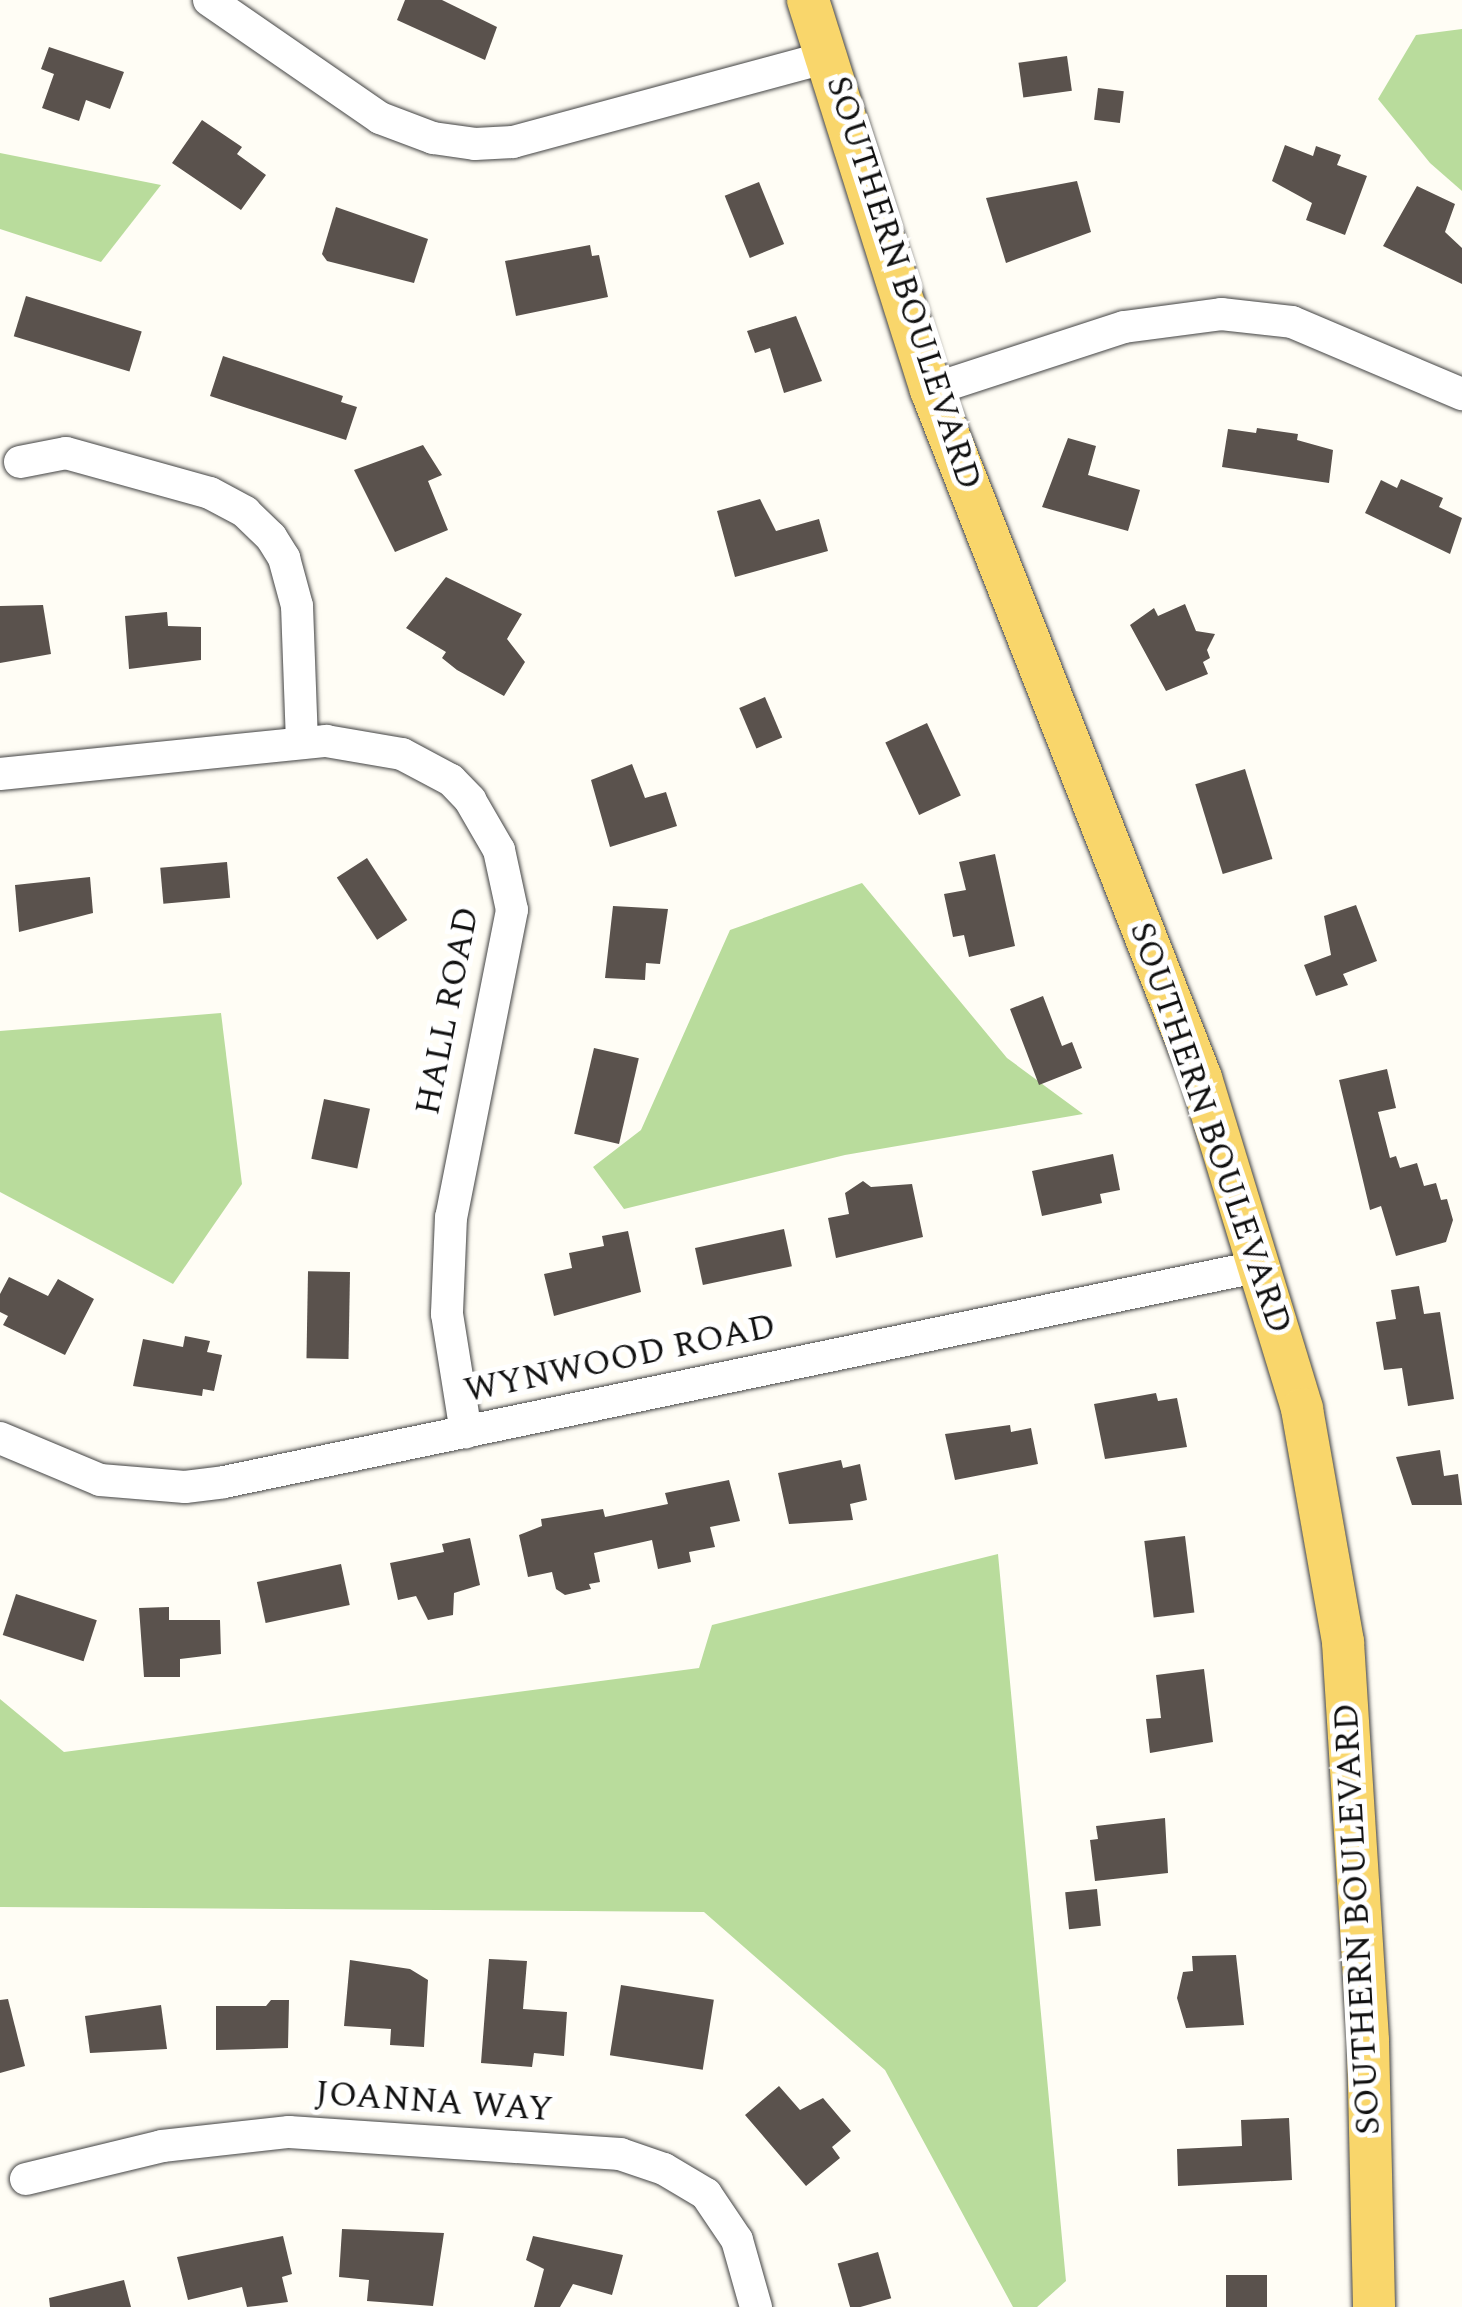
<!DOCTYPE html>
<style>
body{margin:0}
#map{position:relative;width:1462px;height:2307px;overflow:hidden;background:#fffdf5;font-family:Spectral,serif}
div>[style]{position:absolute}
[style*='--x']{left:calc(var(--x)*1px);top:calc(var(--y)*1px);width:calc(var(--w)*1px);rotate:calc(var(--a)*1deg)}
.forest>*{inset:0;background:#b9dc9c}
.building>*{inset:0;background:#5a524d;transform-origin:0 0}
.roads{filter:drop-shadow(0 0 2px #444) drop-shadow(0 0 2px #444)}
.minor>*{height:32px;margin:-16px;padding:0 16px;transform-origin:16px;border-radius:16px;background:#fff}
.major>*{height:42px;margin:-21px;padding:0 21px;transform-origin:21px;border-radius:21px;background:#f9d66b}
span{translate:-50% -50%;white-space:nowrap;text-align:center;line-height:1.15;-webkit-text-stroke:10px #fff;paint-order:stroke}
.street-label{font-size:35px;color:#111}
</style>
<div id="map">
<div class="forest">
<i style="clip-path:polygon(1462px 29px,1462px 191px,1430px 163px,1378px 99px,1416px 35px)"></i>
<i style="clip-path:polygon(0 153px,161px 185px,101px 262px,0 229px)"></i>
<i style="clip-path:polygon(862px 883px,1007px 1058px,1083px 1114px,845px 1155px,624px 1209px,593px 1167px,641px 1130px,730px 930px)"></i>
<i style="clip-path:polygon(221px 1013px,242px 1184px,173px 1284px,0 1192px,0 1031px)"></i>
<i style="clip-path:polygon(998px 1554px,1066px 2281px,1037px 2307px,1013px 2307px,885px 2070px,704px 1912px,0 1907px,0 1699px,64px 1752px,699px 1668px,712px 1625px)"></i>
</div>
<div class="building">
<i style="clip-path:polygon(405px 0,442px 0,497px 27px,485px 60px,397px 20px)"></i>
<i style="clip-path:polygon(49px 47px,124px 72px,110px 109px,86px 100px,79px 121px,42px 108px,54px 74px,41px 69px)"></i>
<i style="left:1067px;top:56px;width:35px;height:49px;rotate:82deg"></i>
<i style="left:1098px;top:88px;width:26px;height:32px;rotate:7deg"></i>
<i style="clip-path:polygon(202px 120px,242px 147px,237px 154px,266px 175px,241px 210px,172px 163px)"></i>
<i style="clip-path:polygon(1285px 145px,1313px 156px,1316px 146px,1341px 155px,1337px 165px,1367px 176px,1345px 235px,1306px 220px,1312px 203px,1272px 181px)"></i>
<i style="clip-path:polygon(1077px 181px,1091px 232px,1006px 263px,986px 198px)"></i>
<i style="left:759px;top:182px;width:67px;height:37px;rotate:68deg"></i>
<i style="clip-path:polygon(1417px 186px,1455px 204px,1445px 232px,1462px 248px,1462px 284px,1383px 246px)"></i>
<i style="clip-path:polygon(336px 207px,428px 239px,414px 283px,327px 261px,322px 254px)"></i>
<i style="clip-path:polygon(590px 245px,592px 256px,599px 255px,608px 297px,516px 316px,505px 261px)"></i>
<i style="left:26px;top:296px;width:121px;height:42px;rotate:17deg"></i>
<i style="clip-path:polygon(796px 316px,822px 381px,784px 393px,770px 348px,755px 353px,747px 331px)"></i>
<i style="clip-path:polygon(223px 356px,343px 396px,341px 402px,357px 407px,346px 440px,210px 396px)"></i>
<i style="clip-path:polygon(1257px 428px,1298px 434px,1297px 440px,1333px 450px,1329px 483px,1222px 467px,1228px 429px,1256px 433px)"></i>
<i style="clip-path:polygon(1068px 438px,1096px 446px,1088px 475px,1140px 490px,1128px 531px,1042px 507px)"></i>
<i style="clip-path:polygon(423px 445px,442px 475px,428px 481px,448px 530px,395px 552px,354px 470px)"></i>
<i style="clip-path:polygon(1401px 479px,1443px 498px,1439px 507px,1462px 518px,1450px 554px,1365px 513px,1381px 480px,1397px 488px)"></i>
<i style="clip-path:polygon(760px 499px,776px 531px,819px 519px,828px 551px,735px 577px,717px 511px)"></i>
<i style="clip-path:polygon(446px 577px,522px 614px,507px 639px,525px 662px,504px 696px,457px 670px,442px 658px,446px 652px,406px 628px)"></i>
<i style="clip-path:polygon(1185px 604px,1196px 631px,1215px 634px,1207px 650px,1210px 658px,1203px 662px,1208px 674px,1166px 691px,1130px 625px,1154px 608px,1158px 616px)"></i>
<i style="clip-path:polygon(43px 605px,51px 654px,0 663px,0 606px)"></i>
<i style="clip-path:polygon(167px 612px,168px 626px,201px 627px,201px 660px,129px 669px,125px 616px)"></i>
<i style="left:765px;top:697px;width:44px;height:28px;rotate:67deg"></i>
<i style="left:927px;top:723px;width:80px;height:46px;rotate:65deg"></i>
<i style="clip-path:polygon(632px 764px,645px 798px,666px 792px,677px 826px,610px 847px,591px 780px)"></i>
<i style="left:1245px;top:769px;width:94px;height:52px;rotate:73deg"></i>
<i style="clip-path:polygon(995px 854px,1015px 946px,969px 957px,964px 935px,953px 937px,944px 894px,966px 890px,959px 862px)"></i>
<i style="left:367px;top:858px;width:74px;height:36px;rotate:57deg"></i>
<i style="left:227px;top:862px;width:36px;height:67px;rotate:85deg"></i>
<i style="clip-path:polygon(90px 877px,93px 913px,19px 932px,15px 885px)"></i>
<i style="clip-path:polygon(1356px 905px,1377px 961px,1343px 974px,1348px 985px,1316px 996px,1304px 965px,1331px 955px,1324px 916px)"></i>
<i style="clip-path:polygon(613px 906px,668px 909px,660px 964px,646px 963px,645px 980px,605px 978px)"></i>
<i style="clip-path:polygon(1043px 996px,1062px 1046px,1072px 1042px,1082px 1068px,1039px 1085px,1010px 1009px)"></i>
<i style="left:594px;top:1048px;width:46px;height:88px;rotate:13deg"></i>
<i style="clip-path:polygon(1387px 1069px,1396px 1108px,1378px 1112px,1390px 1158px,1396px 1156px,1400px 1168px,1417px 1163px,1424px 1186px,1436px 1183px,1441px 1200px,1447px 1199px,1453px 1220px,1446px 1242px,1396px 1256px,1381px 1206px,1370px 1210px,1339px 1080px)"></i>
<i style="left:324px;top:1099px;width:47px;height:61px;rotate:12deg"></i>
<i style="clip-path:polygon(1113px 1154px,1120px 1190px,1100px 1194px,1102px 1203px,1042px 1216px,1032px 1171px)"></i>
<i style="clip-path:polygon(863px 1181px,871px 1187px,912px 1184px,923px 1237px,836px 1258px,828px 1218px,849px 1214px,845px 1193px)"></i>
<i style="left:784px;top:1229px;width:38px;height:91px;rotate:78deg"></i>
<i style="clip-path:polygon(628px 1231px,641px 1292px,554px 1316px,544px 1274px,572px 1268px,569px 1253px,604px 1246px,602px 1236px)"></i>
<i style="left:350px;top:1272px;width:87px;height:42px;rotate:91deg"></i>
<i style="clip-path:polygon(9px 1277px,48px 1296px,58px 1279px,94px 1299px,65px 1355px,3px 1325px,8px 1316px,0 1312px,0 1294px)"></i>
<i style="clip-path:polygon(1419px 1286px,1424px 1314px,1440px 1312px,1454px 1399px,1408px 1406px,1402px 1368px,1384px 1370px,1376px 1322px,1396px 1319px,1391px 1290px)"></i>
<i style="clip-path:polygon(185px 1336px,210px 1341px,207px 1352px,222px 1355px,214px 1391px,203px 1389px,202px 1396px,133px 1386px,143px 1339px,183px 1347px)"></i>
<i style="clip-path:polygon(1156px 1393px,1158px 1401px,1177px 1398px,1187px 1447px,1105px 1459px,1094px 1404px)"></i>
<i style="clip-path:polygon(1010px 1425px,1011px 1432px,1031px 1428px,1038px 1464px,955px 1480px,945px 1434px)"></i>
<i style="clip-path:polygon(1440px 1450px,1444px 1476px,1458px 1474px,1462px 1505px,1412px 1505px,1396px 1457px)"></i>
<i style="clip-path:polygon(841px 1460px,843px 1468px,860px 1464px,867px 1500px,850px 1504px,853px 1520px,789px 1524px,778px 1473px)"></i>
<i style="clip-path:polygon(729px 1480px,740px 1521px,710px 1527px,715px 1547px,689px 1552px,691px 1562px,658px 1569px,652px 1540px,594px 1553px,600px 1582px,589px 1584px,591px 1589px,565px 1595px,556px 1589px,552px 1572px,528px 1577px,519px 1535px,542px 1526px,541px 1519px,603px 1509px,605px 1517px,668px 1504px,665px 1493px)"></i>
<i style="left:1185px;top:1536px;width:77px;height:41px;rotate:83deg"></i>
<i style="clip-path:polygon(470px 1538px,480px 1585px,454px 1593px,453px 1615px,428px 1620px,416px 1596px,398px 1600px,390px 1563px,444px 1552px,442px 1544px)"></i>
<i style="left:341px;top:1564px;width:42px;height:86px;rotate:78deg"></i>
<i style="left:16px;top:1594px;width:85px;height:43px;rotate:18deg"></i>
<i style="clip-path:polygon(169px 1607px,169px 1620px,220px 1620px,221px 1654px,180px 1659px,180px 1677px,144px 1677px,139px 1608px)"></i>
<i style="clip-path:polygon(1204px 1669px,1213px 1742px,1150px 1753px,1146px 1719px,1161px 1718px,1156px 1675px)"></i>
<i style="clip-path:polygon(1165px 1818px,1168px 1873px,1095px 1881px,1090px 1840px,1098px 1839px,1096px 1826px)"></i>
<i style="left:1097px;top:1889px;width:37px;height:32px;rotate:84deg"></i>
<i style="clip-path:polygon(1236px 1955px,1244px 2025px,1186px 2028px,1177px 1998px,1183px 1972px,1193px 1971px,1192px 1956px)"></i>
<i style="clip-path:polygon(489px 1959px,527px 1961px,523px 2009px,567px 2012px,564px 2056px,534px 2053px,532px 2067px,481px 2063px)"></i>
<i style="clip-path:polygon(350px 1960px,410px 1969px,428px 1980px,424px 2047px,390px 2045px,391px 2029px,344px 2026px)"></i>
<i style="left:621px;top:1985px;width:94px;height:71px;rotate:9deg"></i>
<i style="clip-path:polygon(8px 1999px,25px 2066px,0 2073px,0 2000px)"></i>
<i style="clip-path:polygon(271px 2000px,289px 2000px,288px 2048px,216px 2050px,216px 2006px,266px 2006px)"></i>
<i style="clip-path:polygon(161px 2005px,167px 2049px,90px 2053px,85px 2016px)"></i>
<i style="clip-path:polygon(779px 2086px,800px 2110px,823px 2098px,851px 2131px,832px 2147px,840px 2158px,806px 2186px,745px 2115px)"></i>
<i style="clip-path:polygon(1289px 2118px,1292px 2180px,1178px 2186px,1177px 2149px,1242px 2146px,1241px 2120px)"></i>
<i style="clip-path:polygon(342px 2229px,444px 2233px,433px 2306px,367px 2301px,369px 2280px,339px 2277px)"></i>
<i style="clip-path:polygon(283px 2236px,292px 2274px,282px 2277px,288px 2302px,247px 2307px,242px 2287px,188px 2300px,177px 2257px)"></i>
<i style="clip-path:polygon(533px 2236px,623px 2255px,612px 2295px,573px 2284px,560px 2307px,534px 2307px,544px 2269px,526px 2260px)"></i>
<i style="left:878px;top:2252px;width:48px;height:42px;rotate:74deg"></i>
<i style="left:1226px;top:2275px;width:41px;height:32px"></i>
<i style="clip-path:polygon(124px 2280px,131px 2307px,50px 2307px,49px 2298px)"></i>
</div>
<div class="roads">
<div class="minor">
<i style="--x:209;--y:0;--w:208;--a:34.6"></i>
<i style="--x:380;--y:118;--w:57;--a:20.7"></i>
<i style="--x:433;--y:138;--w:42;--a:8.1"></i>
<i style="--x:475;--y:144;--w:38;--a:-3"></i>
<i style="--x:513;--y:142;--w:327;--a:-15.1"></i>
<i style="--x:931;--y:390;--w:203;--a:-18.1"></i>
<i style="--x:1124;--y:327;--w:98;--a:-7.6"></i>
<i style="--x:1221;--y:314;--w:71;--a:6.4"></i>
<i style="--x:1292;--y:322;--w:185;--a:23"></i>
<i style="--x:20;--y:462;--w:47;--a:-11.1"></i>
<i style="--x:66;--y:453;--w:149;--a:15.5"></i>
<i style="--x:210;--y:493;--w:40;--a:28"></i>
<i style="--x:245;--y:512;--w:36;--a:44"></i>
<i style="--x:271;--y:537;--w:25;--a:58"></i>
<i style="--x:284;--y:558;--w:50;--a:74.8"></i>
<i style="--x:297;--y:606;--w:135;--a:87.9"></i>
<i style="--x:0;--y:774;--w:328;--a:-5.8"></i>
<i style="--x:326;--y:741;--w:77;--a:9.7"></i>
<i style="--x:402;--y:754;--w:55;--a:28"></i>
<i style="--x:451;--y:780;--w:28;--a:46"></i>
<i style="--x:470;--y:800;--w:58;--a:59.9"></i>
<i style="--x:499;--y:850;--w:61;--a:77.8"></i>
<i style="--x:512;--y:910;--w:313;--a:101.2"></i>
<i style="--x:451;--y:1217;--w:97;--a:92.4"></i>
<i style="--x:447;--y:1314;--w:120;--a:80.9"></i>
<i style="--x:0;--y:1438;--w:108;--a:22.8"></i>
<i style="--x:100;--y:1480;--w:85;--a:4.7"></i>
<i style="--x:185;--y:1487;--w:39;--a:-7"></i>
<i style="--x:224;--y:1482;--w:1059;--a:-11.77"></i>
<i style="--x:26;--y:2179;--w:140;--a:-13.6"></i>
<i style="--x:162;--y:2146;--w:128;--a:-6.3"></i>
<i style="--x:289;--y:2132;--w:332;--a:3.8"></i>
<i style="--x:620;--y:2154;--w:46;--a:18.8"></i>
<i style="--x:664;--y:2169;--w:49;--a:30.8"></i>
<i style="--x:706;--y:2194;--w:55;--a:56"></i>
<i style="--x:737;--y:2240;--w:70;--a:74.2"></i>
</div>
<div class="major">
<i style="--x:808;--y:0;--w:409;--a:72.5"></i>
<i style="--x:931;--y:390;--w:739;--a:68.57"></i>
<i style="--x:1201;--y:1078;--w:346;--a:73"></i>
<i style="--x:1302;--y:1409;--w:237;--a:80"></i>
<i style="--x:1343;--y:1642;--w:400;--a:86.4"></i>
<i style="--x:1368;--y:2041;--w:266;--a:88.7"></i>
</div>
</div>
<div class="street-label">
<span style="left:903px;top:283px;rotate:72deg">SOUTHERN BOULEVARD</span>
<span style="left:448px;top:1011px;rotate:-79deg">HALL ROAD</span>
<span style="left:1210px;top:1128px;rotate:71deg">SOUTHERN BOULEVARD</span>
<span style="left:620px;top:1359px;rotate:-12deg">WYNWOOD ROAD</span>
<span style="left:1358px;top:1919px;rotate:-93deg">SOUTHERN BOULEVARD</span>
<span style="left:434px;top:2102px;rotate:4deg">JOANNA WAY</span>
</div>
</div>
